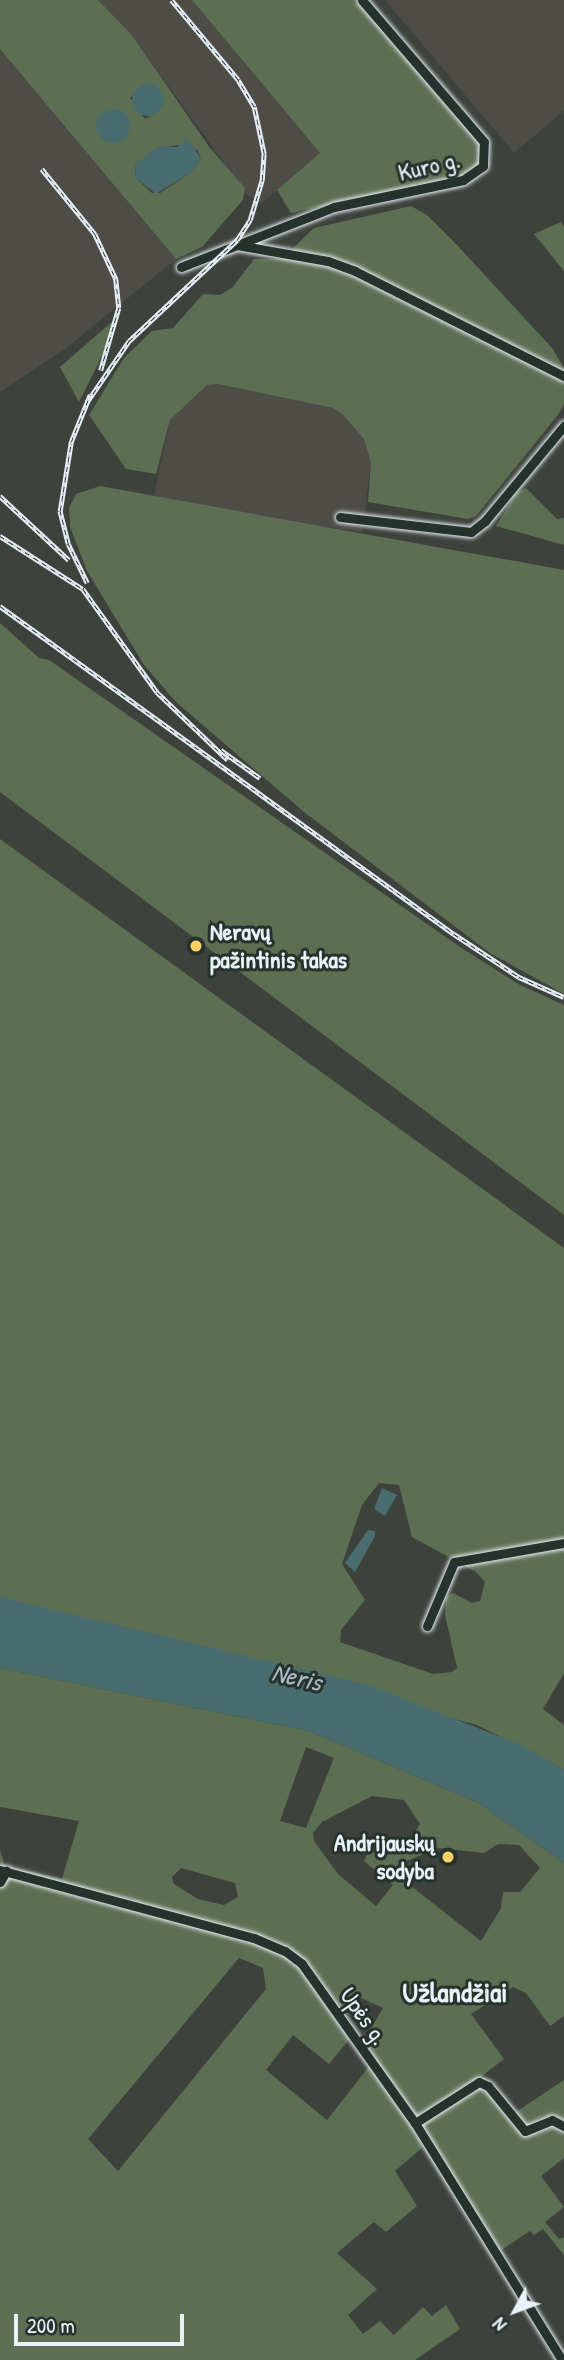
<!DOCTYPE html>
<meta charset="utf-8">
<style>
body{margin:0}
#map{position:relative;width:564px;height:2360px;overflow:hidden;background:#3d423c;font-family:"Patrick Hand",sans-serif}
div>[style]{position:absolute}
[style*='--x']{left:calc(var(--x)*1px);top:calc(var(--y)*1px);width:calc(var(--w)*1px);rotate:calc(var(--a)*1deg)}
.built>*{inset:0;background:#4d4c46}
.green>*{inset:0;background:#5d6f52}
.water>*{inset:0;background:#496d6f}
.round{border-radius:50%}
.roads{filter:drop-shadow(0 0 2px #e8f1f8) drop-shadow(0 0 2px #e8f1f8)}
.minor>*{height:9px;margin:-4.5px;padding:0 4.5px;transform-origin:4.5px;border-radius:4.5px;background:#26332d}
.rail>*{height:4.5px;margin-top:-2.25px;transform-origin:0;background:repeating-linear-gradient(90deg,#26332d 0 5px,#e8f1f8 0 10px);box-sizing:border-box;border-block:2px solid #e8f1f8}
.dots>*{width:19px;height:19px;translate:-50% -50%;box-sizing:border-box;border:4px solid #26332d;border-radius:50%}
span{translate:-50% -50%;white-space:nowrap;text-align:center;line-height:1.15;-webkit-text-stroke:6px #26332d;paint-order:stroke}
.street-label{font-size:24px;color:#e8f1f8}
.poi-label{font-size:24px;color:#e8f1f8;font-weight:700}
.left{translate:0 -50%;text-align:left}
.right{translate:-100% -50%;text-align:right}
.water-label{font-size:26px;color:#a8bcc1;font-style:italic}
.quarter-label{font-size:28px;color:#e8f1f8;font-weight:700}
.north{position:absolute;left:480px;top:2276px;width:70px;height:70px;-webkit-text-stroke:5px #26332d;paint-order:stroke;rotate:229deg;font-size:19px;font-weight:700;line-height:28px;text-align:center;color:#e8f1f8}
.north::after{content:'';display:block;margin:auto;width:24px;height:32px;background:#e8f1f8;clip-path:polygon(50% 0,100% 100%,50% 72%,0 100%)}
.scale{position:absolute;left:14px;top:2314px;width:170px;height:32px;box-sizing:border-box;border:4px solid #e8f1f8;border-top:0;padding-left:9px;font-size:21px;line-height:24px;white-space:nowrap;color:#e8f1f8;-webkit-text-stroke:5px #26332d;paint-order:stroke}
</style>
<div id="map">
<div class="built">
<i style="clip-path:polygon(98px 0,192px 0,320px 153px,261px 204px,246px 194px,131px 34px)"></i>
<i style="clip-path:polygon(385px 0,564px 0,564px 111px,514px 153px)"></i>
<i style="clip-path:polygon(0 49px,176px 259px,65px 349px,0 392px)"></i>
<i style="clip-path:polygon(218px 384px,333px 408px,342px 414px,364px 439px,371px 463px,362px 532px,214px 510px,154px 496px,170px 420px,207px 385px)"></i>
</div>
<div class="green">
<i style="clip-path:polygon(evenodd,0 0,98px 0,131px 34px,210px 148px,245px 188px,243px 200px,202px 247px,176px 259px,0 49px,0 0,146px 85px,158px 111px,145px 119px,130px 98px,146px 85px,0 0,179px 145px,197px 150px,201px 158px,191px 172px,160px 193px,152px 193px,136px 178px,135px 165px,157px 148px,179px 145px)"></i>
<i style="clip-path:polygon(192px 0,356px 0,479px 141px,482px 157px,477px 168px,467px 175px,291px 213px,277px 190px,320px 153px)"></i>
<i style="clip-path:polygon(411px 206px,427px 215px,457px 245px,553px 349px,564px 369px,564px 404px,558px 415px,476px 516px,468px 519px,368px 502px,371px 463px,364px 439px,342px 414px,333px 408px,218px 384px,207px 385px,170px 420px,156px 474px,126px 469px,89px 415px,124px 358px,152px 331px,173px 328px,203px 294px,220px 295px,232px 288px,254px 259px,282px 259px,314px 228px)"></i>
<i style="clip-path:polygon(561px 222px,564px 227px,564px 271px,534px 234px)"></i>
<i style="clip-path:polygon(114px 320px,107px 346px,79px 402px,60px 367px)"></i>
<i style="clip-path:polygon(100px 486px,564px 570px,564px 994px,490px 953px,304px 812px,176px 702px,144px 665px,87px 571px,70px 527px,69px 508px,76px 494px)"></i>
<i style="clip-path:polygon(526px 488px,557px 519px,564px 518px,564px 545px,496px 526px,516px 493px)"></i>
<i style="clip-path:polygon(0 623px,39px 658px,49px 660px,460px 947px,520px 985px,564px 1005px,564px 1215px,0 792px)"></i>
<i style="clip-path:polygon(evenodd,0 839px,564px 1248px,564px 1673px,543px 1709px,564px 1725px,564px 1769px,477px 1725px,0 1597px,0 839px,379px 1483px,399px 1485px,412px 1537px,476px 1572px,485px 1582px,480px 1601px,472px 1603px,453px 1593px,446px 1597px,445px 1615px,457px 1668px,452px 1672px,433px 1674px,340px 1642px,341px 1630px,365px 1600px,342px 1564px,362px 1505px,379px 1483px)"></i>
<i style="clip-path:polygon(evenodd,0 1668px,309px 1731px,479px 1803px,564px 1863px,564px 2016px,550px 2026px,526px 1993px,513px 1987px,471px 2014px,504px 2059px,479px 2078px,507px 2118px,564px 2080px,564px 2158px,541px 2176px,564px 2207px,545px 2222px,559px 2239px,564px 2237px,564px 2255px,543px 2229px,534px 2235px,530px 2231px,492px 2256px,423px 2147px,395px 2171px,417px 2206px,386px 2232px,374px 2222px,337px 2253px,377px 2289px,348px 2315px,363px 2334px,380px 2321px,394px 2335px,423px 2307px,432px 2316px,446px 2305px,460px 2329px,415px 2360px,0 2360px,0 1850px,5px 1866px,62px 1879px,79px 1821px,0 1807px,0 1668px,306px 1747px,334px 1758px,306px 1828px,280px 1821px,306px 1747px,0 1668px,372px 1796px,404px 1800px,420px 1824px,407px 1844px,371px 1846px,364px 1861px,393px 1885px,376px 1906px,338px 1874px,314px 1841px,313px 1833px,322px 1822px,372px 1796px,0 1668px,498px 1844px,519px 1845px,540px 1868px,520px 1892px,503px 1892px,501px 1908px,481px 1941px,397px 1875px,399px 1864px,439px 1848px,484px 1853px,498px 1844px,0 1668px,181px 1868px,235px 1883px,238px 1897px,224px 1905px,198px 1899px,174px 1884px,172px 1877px,181px 1868px,0 1668px,239px 1958px,263px 1968px,266px 1989px,118px 2171px,88px 2139px,239px 1958px,0 1668px,357px 1996px,383px 2008px,364px 2041px,375px 2059px,327px 2120px,266px 2070px,293px 2035px,329px 2064px,351px 2037px,345px 2014px,357px 1996px)"></i>
</div>
<div class="water">
<i class="round" style="left:132px;top:84px;width:32px;height:32px"></i>
<i class="round" style="left:96px;top:109px;width:34px;height:34px"></i>
<i style="clip-path:polygon(187px 139px,201px 158px,191px 172px,156px 194px,136px 178px,135px 165px,150px 152px,161px 146px,177px 147px)"></i>
<i style="clip-path:polygon(382px 1488px,397px 1495px,385px 1516px,374px 1509px)"></i>
<i style="clip-path:polygon(368px 1530px,375px 1531px,375px 1536px,355px 1572px,345px 1563px)"></i>
<i style="clip-path:polygon(0 1597px,369px 1685px,521px 1745px,564px 1769px,564px 1863px,479px 1803px,309px 1731px,0 1668px)"></i>
</div>
<div class="roads">
<div class="minor">
<i style="--x:237;--y:245;--w:92;--a:10"></i>
<i style="--x:328;--y:261;--w:29;--a:20"></i>
<i style="--x:355;--y:271;--w:234;--a:26.7"></i>
<i style="--x:181;--y:267;--w:164;--a:-21.4"></i>
<i style="--x:334;--y:207;--w:132;--a:-11.8"></i>
<i style="--x:463;--y:180;--w:24;--a:-35"></i>
<i style="--x:483;--y:166;--w:24;--a:-88"></i>
<i style="--x:484;--y:142;--w:187;--a:-130.7"></i>
<i style="--x:340;--y:517;--w:132;--a:6.5"></i>
<i style="--x:471;--y:532;--w:18;--a:-38"></i>
<i style="--x:485;--y:521;--w:124;--a:-50.3"></i>
<i style="--x:427;--y:1626;--w:69;--a:-67.1"></i>
<i style="--x:454;--y:1562;--w:112;--a:-9.8"></i>
<i style="--x:0;--y:1870;--w:263;--a:15"></i>
<i style="--x:254;--y:1938;--w:34;--a:23"></i>
<i style="--x:285;--y:1951;--w:21;--a:37"></i>
<i style="--x:302;--y:1964;--w:195;--a:54.6"></i>
<i style="--x:415;--y:2123;--w:279;--a:58.2"></i>
<i style="--x:0;--y:1882;--w:13;--a:-61"></i>
<i style="--x:415;--y:2123;--w:76;--a:-32.6"></i>
<i style="--x:479;--y:2082;--w:10;--a:24"></i>
<i style="--x:488;--y:2086;--w:58;--a:50.6"></i>
<i style="--x:525;--y:2131;--w:29;--a:-22"></i>
<i style="--x:552;--y:2120;--w:13;--a:27"></i>
</div>
</div>
<div class="rail">
<i style="--x:42;--y:169;--w:84;--a:50.8"></i>
<i style="--x:95;--y:234;--w:50;--a:65"></i>
<i style="--x:116;--y:279;--w:29;--a:84"></i>
<i style="--x:119;--y:308;--w:65;--a:106.2"></i>
<i style="--x:87;--y:402;--w:74;--a:-55.5"></i>
<i style="--x:129;--y:341;--w:148;--a:-43.1"></i>
<i style="--x:237;--y:240;--w:24;--a:-57"></i>
<i style="--x:250;--y:220;--w:42;--a:-73.3"></i>
<i style="--x:262;--y:180;--w:26;--a:-86"></i>
<i style="--x:264;--y:154;--w:48;--a:-102"></i>
<i style="--x:254;--y:107;--w:31;--a:-121"></i>
<i style="--x:238;--y:80;--w:104;--a:-129.9"></i>
<i style="--x:0;--y:496;--w:94;--a:42.8"></i>
<i style="--x:0;--y:536;--w:98;--a:32.6"></i>
<i style="--x:83;--y:589;--w:127;--a:54.3"></i>
<i style="--x:157;--y:692;--w:98;--a:43.8"></i>
<i style="--x:87;--y:583;--w:43;--a:-116"></i>
<i style="--x:68;--y:544;--w:34;--a:-104"></i>
<i style="--x:60;--y:511;--w:70;--a:-80.9"></i>
<i style="--x:71;--y:442;--w:51;--a:-68"></i>
<i style="--x:0;--y:606;--w:560;--a:35.85"></i>
<i style="--x:454;--y:934;--w:78;--a:33.5"></i>
<i style="--x:519;--y:977;--w:49;--a:24"></i>
<i style="--x:221;--y:750;--w:48;--a:35.7"></i>
</div>
<div class="dots">
<i style="left:196px;top:946px;background:#ffd166"></i>
<i style="left:448px;top:1857px;background:#ffd166"></i>
</div>
<div class="street-label">
<span style="left:429px;top:166px;rotate:-13deg">Kuro g.</span>
<span style="left:364px;top:2016px;rotate:55deg">Upės g.</span>
</div>
<div class="poi-label">
<span class="left" style="left:210px;top:946px">Neravų<br>pažintinis takas</span>
<span class="right" style="left:434px;top:1857px">Andrijauskų<br>sodyba</span>
</div>
<div class="water-label">
<span style="left:297px;top:1677px;rotate:13deg">Neris</span>
</div>
<div class="quarter-label">
<span style="left:455px;top:1992px">Užlandžiai</span>
</div>
<div class="north">N</div>
<div class="scale">200 m</div>
</div>
